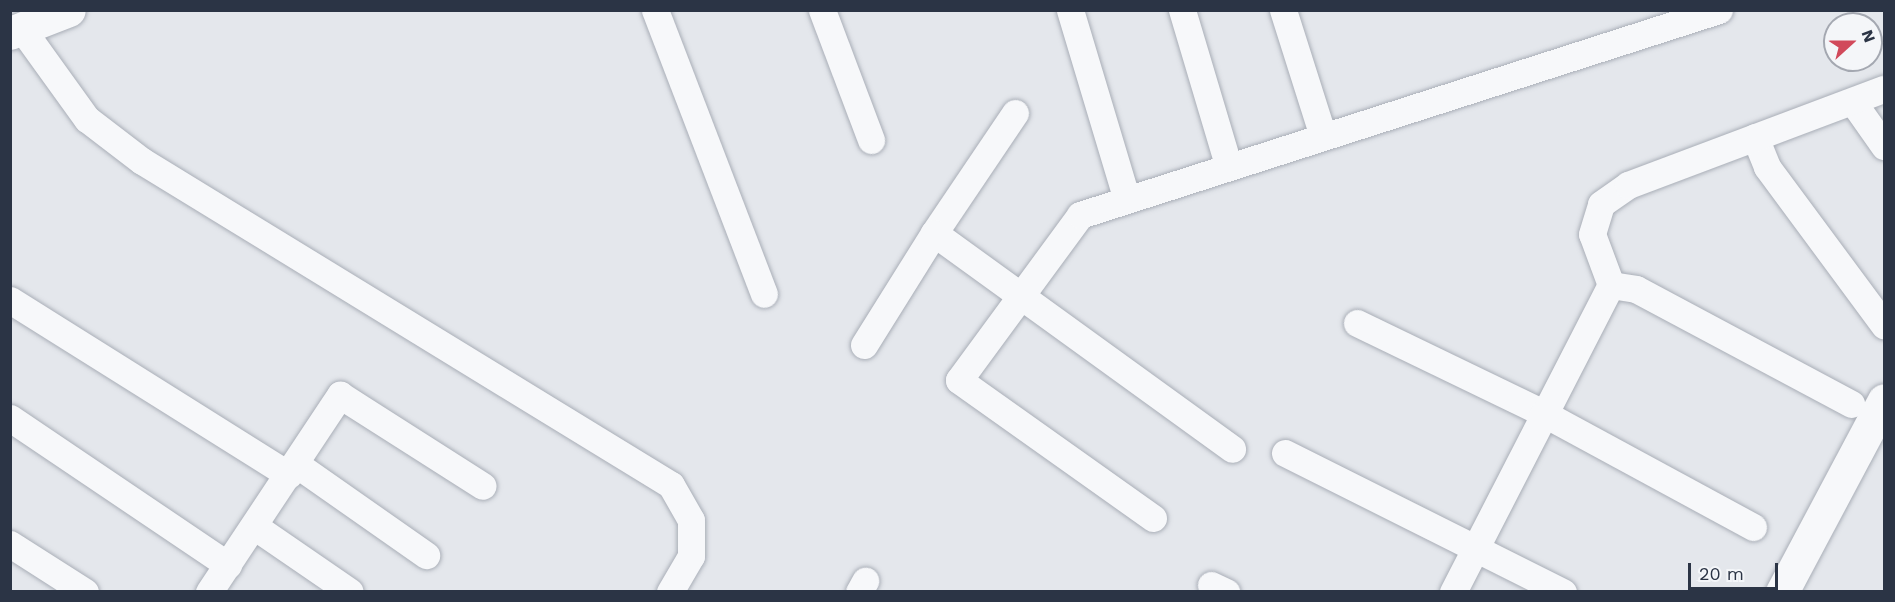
<!DOCTYPE html>
<style>
body{margin:0}
#map{position:relative;width:1895px;height:602px;overflow:hidden;background:#e4e7ec;font-family:"Work Sans",sans-serif}
div>[style]{position:absolute}
[style*='--x']{left:calc(var(--x)*1px);top:calc(var(--y)*1px);width:calc(var(--w)*1px);rotate:calc(var(--a)*1deg)}
.roads{filter:drop-shadow(0 0 2px #a9aeb7) drop-shadow(0 0 2px #a9aeb7)}
.minor>*{height:27px;margin:-13.5px;padding:0 13.5px;transform-origin:13.5px;border-radius:13.5px;background:#f7f8fa}
.tertiary>*{height:33px;margin:-16.5px;padding:0 16.5px;transform-origin:16.5px;border-radius:16.5px;background:#f7f8fa}
span{translate:-50% -50%;white-space:nowrap;text-align:center;line-height:1.15;-webkit-text-stroke:5px #f4f6f9;paint-order:stroke}
.frame{position:absolute;inset:0;border:12px solid #2b3445;pointer-events:none}
.north{position:absolute;left:1823px;top:12px;width:60px;height:60px;box-sizing:border-box;background:#f4f6f9;border:2px solid #a4a8b1;border-radius:50%;rotate:69deg;font-size:16px;font-weight:700;line-height:24px;text-align:center;color:#2b3445}
.north::after{content:'';display:block;margin:auto;width:21px;height:27px;background:#d1495b;clip-path:polygon(50% 0,100% 100%,50% 72%,0 100%)}
.scale{position:absolute;left:1688px;top:563px;width:90px;height:27px;box-sizing:border-box;border:3px solid #2b3445;border-top:0;padding-left:8px;font-size:18px;line-height:21px;white-space:nowrap;color:#2b3445;-webkit-text-stroke:4px #f4f6f9;paint-order:stroke}
</style>
<div id="map">
<div class="roads">
<div class="minor">
<i style="--x:655;--y:10;--w:304;--a:69"></i>
<i style="--x:822;--y:10;--w:139;--a:69.3"></i>
<i style="--x:1070;--y:10;--w:195;--a:73.3"></i>
<i style="--x:1182;--y:10;--w:161;--a:73.4"></i>
<i style="--x:1283;--y:10;--w:132;--a:72.4"></i>
<i style="--x:22;--y:29;--w:111;--a:54.2"></i>
<i style="--x:87;--y:119;--w:69;--a:37.4"></i>
<i style="--x:142;--y:161;--w:620;--a:31.49"></i>
<i style="--x:671;--y:485;--w:40;--a:60.3"></i>
<i style="--x:691;--y:520;--w:36;--a:90"></i>
<i style="--x:691;--y:556;--w:42;--a:120.3"></i>
<i style="--x:1853;--y:102;--w:54;--a:54.8"></i>
<i style="--x:1015;--y:113;--w:145;--a:124"></i>
<i style="--x:934;--y:233;--w:368;--a:35.9"></i>
<i style="--x:1755;--y:137;--w:32;--a:68"></i>
<i style="--x:1767;--y:167;--w:197;--a:53.5"></i>
<i style="--x:1611;--y:285;--w:25;--a:9"></i>
<i style="--x:1636;--y:289;--w:244;--a:28.1"></i>
<i style="--x:10;--y:300;--w:329;--a:32.1"></i>
<i style="--x:1357;--y:323;--w:207;--a:25.8"></i>
<i style="--x:1543;--y:413;--w:239;--a:28.5"></i>
<i style="--x:864;--y:345;--w:132;--a:-58"></i>
<i style="--x:10;--y:418;--w:263;--a:34"></i>
<i style="--x:1285;--y:453;--w:311;--a:26.6"></i>
<i style="--x:296;--y:464;--w:159;--a:35"></i>
<i style="--x:1153;--y:518;--w:238;--a:-144.6"></i>
<i style="--x:959;--y:380;--w:205;--a:-53.7"></i>
<i style="--x:1080;--y:215;--w:671;--a:-17.79"></i>
<i style="--x:254;--y:526;--w:116;--a:34.5"></i>
<i style="--x:10;--y:544;--w:89;--a:32.6"></i>
<i style="--x:1211;--y:585;--w:17;--a:25"></i>
<i style="--x:209;--y:592;--w:237;--a:-56.4"></i>
<i style="--x:340;--y:395;--w:169;--a:32.5"></i>
<i style="--x:859;--y:592;--w:13;--a:-61"></i>
<i style="--x:1453;--y:592;--w:345;--a:-62.8"></i>
<i style="--x:1611;--y:285;--w:54;--a:-110.4"></i>
<i style="--x:1592;--y:234;--w:31;--a:-73"></i>
<i style="--x:1601;--y:204;--w:33;--a:-35"></i>
<i style="--x:1628;--y:185;--w:273;--a:-20.6"></i>
</div>
<div class="tertiary">
<i style="--x:10;--y:33;--w:63;--a:-21.3"></i>
<i style="--x:1782;--y:592;--w:217;--a:-62"></i>
</div>
</div>
<div class="frame"></div>
<div class="north">N</div>
<div class="scale">20 m</div>
</div>
